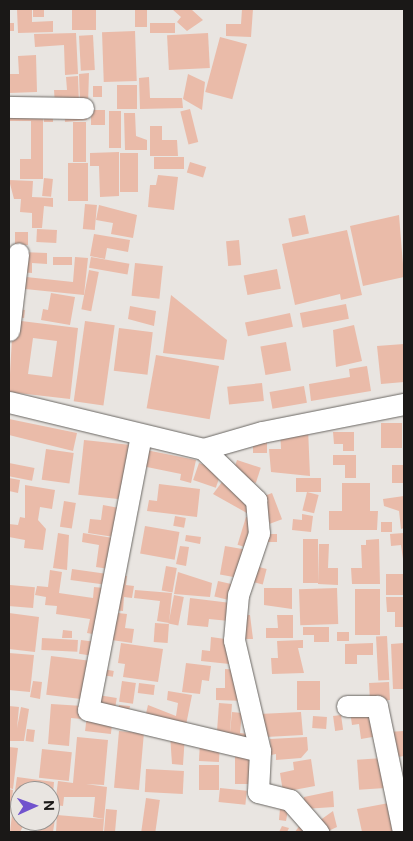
<!DOCTYPE html>
<style>
body{margin:0}
#map{position:relative;width:413px;height:841px;overflow:hidden;background:#e9e5e1;font-family:"Public Sans",sans-serif}
div>[style]{position:absolute}
[style*='--x']{left:calc(var(--x)*1px);top:calc(var(--y)*1px);width:calc(var(--w)*1px);rotate:calc(var(--a)*1deg)}
.building>*{inset:0;background:#eabba9;transform-origin:0 0}
.roads{filter:drop-shadow(0 0 1px #6a6763) drop-shadow(0 0 1px #6a6763)}
.minor>*{height:21px;margin:-10.5px;padding:0 10.5px;transform-origin:10.5px;border-radius:10.5px;background:#fff}
span{translate:-50% -50%;white-space:nowrap;text-align:center;line-height:1.15;-webkit-text-stroke:4px #e9e5e1;paint-order:stroke}
.frame{position:absolute;inset:0;border:10px solid #1a1817;pointer-events:none}
.north{position:absolute;left:10px;top:781px;width:50px;height:50px;box-sizing:border-box;background:#e9e5e1;border:1px solid #969390;border-radius:50%;rotate:88deg;font-size:14px;font-weight:700;line-height:20px;text-align:center;color:#1a1817}
.north::after{content:'';display:block;margin:auto;width:18px;height:22px;background:#7153cd;clip-path:polygon(50% 0,100% 100%,50% 72%,0 100%)}
</style>
<div id="map">
<div class="building">
<i style="clip-path:polygon(17px 9px,32px 9px,32px 22px,53px 21px,53px 32px,18px 33px)"></i>
<i style="left:33px;top:9px;width:11px;height:8px"></i>
<i style="left:72px;top:9px;width:24px;height:21px"></i>
<i style="left:135px;top:9px;width:12px;height:18px"></i>
<i style="clip-path:polygon(172px 9px,191px 9px,203px 20px,187px 31px,177px 22px,181px 17px)"></i>
<i style="clip-path:polygon(242px 9px,253px 9px,251px 37px,226px 36px,226px 24px,241px 24px)"></i>
<i style="left:9px;top:23px;width:5px;height:8px"></i>
<i style="left:175px;top:23px;width:10px;height:25px;rotate:90deg"></i>
<i style="left:135px;top:31px;width:50px;height:33px;rotate:88deg"></i>
<i style="clip-path:polygon(76px 33px,78px 74px,65px 75px,64px 45px,35px 47px,34px 34px)"></i>
<i style="left:208px;top:33px;width:35px;height:41px;rotate:87deg"></i>
<i style="left:93px;top:35px;width:35px;height:14px;rotate:87deg"></i>
<i style="left:220px;top:37px;width:28px;height:57px;rotate:15deg"></i>
<i style="clip-path:polygon(36px 55px,37px 92px,9px 93px,9px 74px,19px 74px,18px 56px)"></i>
<i style="clip-path:polygon(89px 73px,88px 104px,80px 104px,79px 74px)"></i>
<i style="clip-path:polygon(188px 74px,205px 82px,202px 110px,183px 99px)"></i>
<i style="clip-path:polygon(78px 76px,79px 104px,55px 105px,54px 90px,67px 90px,66px 77px)"></i>
<i style="clip-path:polygon(149px 77px,150px 98px,182px 98px,183px 108px,140px 109px,139px 78px)"></i>
<i style="left:117px;top:85px;width:20px;height:24px"></i>
<i style="left:93px;top:86px;width:9px;height:11px"></i>
<i style="clip-path:polygon(9px 109px,53px 109px,53px 122px,44px 122px,43px 114px,43px 179px,20px 179px,20px 159px,31px 159px,31px 121px,9px 121px)"></i>
<i style="left:86px;top:109px;width:11px;height:22px;rotate:85deg"></i>
<i style="left:190px;top:109px;width:34px;height:10px;rotate:76deg"></i>
<i style="left:91px;top:110px;width:14px;height:15px"></i>
<i style="left:109px;top:111px;width:12px;height:37px"></i>
<i style="clip-path:polygon(124px 113px,135px 113px,136px 136px,147px 140px,147px 150px,125px 150px)"></i>
<i style="left:73px;top:122px;width:13px;height:40px"></i>
<i style="clip-path:polygon(150px 126px,162px 126px,162px 140px,177px 140px,178px 156px,150px 156px)"></i>
<i style="clip-path:polygon(119px 152px,119px 196px,100px 197px,99px 166px,90px 166px,90px 153px)"></i>
<i style="left:120px;top:153px;width:18px;height:39px"></i>
<i style="left:184px;top:157px;width:12px;height:30px;rotate:90deg"></i>
<i style="left:190px;top:162px;width:17px;height:11px;rotate:17deg"></i>
<i style="left:68px;top:163px;width:20px;height:38px"></i>
<i style="clip-path:polygon(158px 175px,178px 177px,174px 210px,148px 207px,150px 185px,156px 185px)"></i>
<i style="left:44px;top:178px;width:9px;height:18px;rotate:6deg"></i>
<i style="clip-path:polygon(9px 180px,33px 181px,32px 197px,53px 198px,53px 207px,44px 206px,42px 228px,32px 228px,32px 213px,20px 212px,21px 199px,14px 199px)"></i>
<i style="left:85px;top:204px;width:12px;height:25px;rotate:5deg"></i>
<i style="clip-path:polygon(99px 205px,137px 215px,133px 238px,111px 234px,113px 223px,96px 220px)"></i>
<i style="left:305px;top:215px;width:19px;height:17px;rotate:78deg"></i>
<i style="clip-path:polygon(399px 215px,404px 277px,363px 286px,350px 226px)"></i>
<i style="left:37px;top:229px;width:20px;height:13px;rotate:3deg"></i>
<i style="clip-path:polygon(347px 230px,362px 295px,341px 300px,340px 294px,295px 305px,282px 244px)"></i>
<i style="left:15px;top:232px;width:13px;height:13px"></i>
<i style="clip-path:polygon(94px 234px,130px 240px,128px 252px,107px 248px,105px 259px,90px 256px)"></i>
<i style="left:239px;top:240px;width:25px;height:13px;rotate:85deg"></i>
<i style="clip-path:polygon(21px 252px,47px 253px,47px 264px,32px 263px,32px 273px,20px 272px)"></i>
<i style="left:53px;top:257px;width:19px;height:8px"></i>
<i style="clip-path:polygon(75px 257px,88px 258px,84px 295px,25px 289px,26px 277px,73px 282px)"></i>
<i style="left:91px;top:257px;width:39px;height:11px;rotate:10deg"></i>
<i style="left:135px;top:263px;width:28px;height:33px;rotate:6deg"></i>
<i style="left:277px;top:269px;width:20px;height:34px;rotate:79deg"></i>
<i style="left:89px;top:270px;width:10px;height:40px;rotate:11deg"></i>
<i style="clip-path:polygon(51px 293px,75px 297px,70px 325px,41px 320px,43px 309px,48px 310px)"></i>
<i style="clip-path:polygon(171px 295px,227px 340px,224px 360px,163px 353px)"></i>
<i style="left:346px;top:304px;width:15px;height:47px;rotate:79deg"></i>
<i style="clip-path:polygon(130px 306px,156px 311px,154px 326px,128px 319px)"></i>
<i style="left:15px;top:309px;width:10px;height:8px;rotate:6deg"></i>
<i style="left:290px;top:313px;width:14px;height:46px;rotate:78deg"></i>
<i style="clip-path:polygon(evenodd,13px 320px,78px 328px,70px 399px,9px 392px,13px 320px,33px 338px,57px 341px,52px 377px,28px 374px,33px 338px)"></i>
<i style="left:85px;top:321px;width:30px;height:81px;rotate:8deg"></i>
<i style="clip-path:polygon(354px 325px,362px 361px,336px 367px,333px 330px)"></i>
<i style="left:119px;top:328px;width:34px;height:43px;rotate:7deg"></i>
<i style="left:286px;top:342px;width:29px;height:26px;rotate:80deg"></i>
<i style="clip-path:polygon(404px 344px,404px 382px,381px 384px,377px 346px)"></i>
<i style="left:156px;top:355px;width:64px;height:54px;rotate:10deg"></i>
<i style="clip-path:polygon(367px 366px,371px 391px,311px 401px,309px 384px,350px 377px,349px 369px)"></i>
<i style="left:262px;top:383px;width:18px;height:35px;rotate:84deg"></i>
<i style="left:304px;top:386px;width:17px;height:35px;rotate:80deg"></i>
<i style="clip-path:polygon(9px 419px,77px 433px,73px 451px,9px 435px)"></i>
<i style="left:381px;top:423px;width:21px;height:25px"></i>
<i style="clip-path:polygon(308px 428px,310px 476px,271px 472px,269px 449px,281px 449px,280px 429px)"></i>
<i style="clip-path:polygon(333px 432px,354px 432px,354px 451px,343px 451px,343px 444px,334px 444px)"></i>
<i style="left:253px;top:436px;width:14px;height:17px"></i>
<i style="left:84px;top:440px;width:45px;height:55px;rotate:6deg"></i>
<i style="left:46px;top:449px;width:28px;height:31px;rotate:8deg"></i>
<i style="clip-path:polygon(146px 450px,196px 460px,191px 483px,180px 480px,181px 474px,142px 466px)"></i>
<i style="clip-path:polygon(333px 455px,356px 455px,356px 478px,345px 478px,345px 465px,333px 465px)"></i>
<i style="left:237px;top:460px;width:25px;height:16px;rotate:18deg"></i>
<i style="left:9px;top:463px;width:26px;height:13px;rotate:11deg"></i>
<i style="left:199px;top:463px;width:24px;height:18px;rotate:19deg"></i>
<i style="left:392px;top:465px;width:12px;height:18px"></i>
<i style="clip-path:polygon(9px 478px,20px 480px,18px 493px,9px 491px)"></i>
<i style="clip-path:polygon(225px 478px,254px 500px,254px 517px,213px 494px)"></i>
<i style="left:296px;top:478px;width:25px;height:14px"></i>
<i style="clip-path:polygon(342px 483px,370px 483px,370px 511px,378px 511px,377px 530px,329px 530px,329px 511px,342px 511px)"></i>
<i style="clip-path:polygon(159px 484px,200px 489px,197px 517px,147px 511px,149px 500px,157px 501px)"></i>
<i style="clip-path:polygon(25px 485px,55px 490px,52px 509px,40px 507px,38px 520px,46px 529px,43px 550px,24px 548px,25px 540px,9px 537px,9px 524px,18px 525px,20px 517px,25px 518px)"></i>
<i style="left:307px;top:492px;width:12px;height:19px;rotate:14deg"></i>
<i style="left:272px;top:493px;width:28px;height:13px;rotate:69deg"></i>
<i style="clip-path:polygon(404px 496px,404px 528px,401px 529px,399px 511px,384px 506px,383px 499px)"></i>
<i style="left:64px;top:501px;width:12px;height:26px;rotate:9deg"></i>
<i style="clip-path:polygon(103px 505px,119px 508px,114px 537px,88px 533px,90px 519px,101px 520px)"></i>
<i style="clip-path:polygon(302px 514px,313px 516px,311px 532px,292px 530px,293px 519px,302px 520px)"></i>
<i style="left:175px;top:516px;width:11px;height:10px;rotate:10deg"></i>
<i style="left:246px;top:517px;width:10px;height:29px;rotate:17deg"></i>
<i style="left:381px;top:522px;width:11px;height:10px"></i>
<i style="left:145px;top:526px;width:35px;height:28px;rotate:10deg"></i>
<i style="clip-path:polygon(58px 533px,69px 535px,67px 570px,53px 568px)"></i>
<i style="clip-path:polygon(83px 533px,113px 538px,109px 569px,96px 567px,99px 545px,82px 542px)"></i>
<i style="clip-path:polygon(404px 533px,404px 559px,403px 559px,401px 545px,391px 546px,390px 534px)"></i>
<i style="left:264px;top:534px;width:13px;height:8px"></i>
<i style="clip-path:polygon(186px 535px,201px 537px,200px 544px,185px 541px)"></i>
<i style="left:303px;top:539px;width:15px;height:44px"></i>
<i style="clip-path:polygon(379px 539px,380px 584px,352px 584px,351px 568px,362px 568px,361px 545px,366px 545px,366px 540px)"></i>
<i style="clip-path:polygon(319px 544px,329px 544px,328px 568px,338px 568px,338px 585px,318px 584px)"></i>
<i style="clip-path:polygon(180px 546px,189px 547px,186px 566px,176px 564px)"></i>
<i style="left:225px;top:546px;width:22px;height:29px;rotate:10deg"></i>
<i style="left:166px;top:566px;width:11px;height:25px;rotate:10deg"></i>
<i style="left:255px;top:566px;width:12px;height:16px;rotate:14deg"></i>
<i style="left:72px;top:569px;width:34px;height:11px;rotate:8deg"></i>
<i style="clip-path:polygon(50px 570px,62px 572px,59px 593px,93px 598px,94px 587px,104px 588px,98px 635px,87px 633px,90px 619px,56px 614px,57px 606px,45px 605px,46px 597px,35px 595px,37px 586px,48px 587px)"></i>
<i style="clip-path:polygon(178px 572px,212px 583px,210px 597px,174px 594px)"></i>
<i style="left:386px;top:574px;width:18px;height:21px"></i>
<i style="clip-path:polygon(116px 575px,127px 576px,126px 585px,134px 586px,132px 598px,124px 597px,123px 611px,112px 610px)"></i>
<i style="left:218px;top:581px;width:17px;height:16px;rotate:13deg"></i>
<i style="left:10px;top:585px;width:25px;height:21px;rotate:5deg"></i>
<i style="clip-path:polygon(264px 588px,292px 588px,292px 609px,264px 605px)"></i>
<i style="left:337px;top:588px;width:36px;height:38px;rotate:88deg"></i>
<i style="left:380px;top:589px;width:46px;height:25px;rotate:90deg"></i>
<i style="clip-path:polygon(135px 590px,172px 593px,169px 623px,157px 621px,160px 601px,134px 598px)"></i>
<i style="left:174px;top:595px;width:10px;height:29px;rotate:11deg"></i>
<i style="clip-path:polygon(386px 597px,404px 597px,404px 627px,395px 627px,395px 612px,387px 612px)"></i>
<i style="clip-path:polygon(190px 598px,231px 603px,229px 621px,209px 619px,208px 627px,187px 625px)"></i>
<i style="clip-path:polygon(109px 612px,127px 614px,125px 628px,134px 629px,132px 643px,105px 639px)"></i>
<i style="clip-path:polygon(9px 613px,39px 617px,35px 652px,9px 649px)"></i>
<i style="clip-path:polygon(240px 615px,250px 615px,253px 639px,240px 639px)"></i>
<i style="clip-path:polygon(277px 615px,293px 615px,293px 638px,266px 638px,266px 628px,278px 628px)"></i>
<i style="left:155px;top:623px;width:14px;height:19px;rotate:4deg"></i>
<i style="clip-path:polygon(303px 627px,329px 627px,329px 642px,314px 642px,314px 635px,303px 635px)"></i>
<i style="clip-path:polygon(63px 630px,72px 631px,72px 638px,62px 638px)"></i>
<i style="left:337px;top:632px;width:12px;height:9px"></i>
<i style="left:387px;top:636px;width:44px;height:11px;rotate:87deg"></i>
<i style="clip-path:polygon(211px 637px,232px 640px,239px 665px,201px 661px,202px 650px,210px 651px)"></i>
<i style="left:42px;top:638px;width:36px;height:12px;rotate:3deg"></i>
<i style="left:81px;top:640px;width:15px;height:14px;rotate:8deg"></i>
<i style="clip-path:polygon(303px 640px,303px 648px,298px 648px,304px 673px,272px 674px,271px 658px,278px 658px,277px 641px)"></i>
<i style="clip-path:polygon(121px 643px,163px 649px,158px 682px,123px 677px,125px 664px,118px 663px)"></i>
<i style="clip-path:polygon(373px 643px,373px 655px,357px 655px,357px 664px,345px 664px,345px 644px)"></i>
<i style="clip-path:polygon(404px 643px,404px 689px,393px 689px,391px 644px)"></i>
<i style="clip-path:polygon(9px 653px,34px 655px,30px 692px,9px 690px)"></i>
<i style="left:51px;top:656px;width:39px;height:39px;rotate:7deg"></i>
<i style="clip-path:polygon(186px 663px,211px 666px,209px 681px,202px 680px,200px 694px,182px 692px)"></i>
<i style="left:103px;top:669px;width:11px;height:6px;rotate:10deg"></i>
<i style="clip-path:polygon(225px 669px,240px 670px,246px 701px,216px 700px,216px 688px,225px 688px)"></i>
<i style="clip-path:polygon(33px 681px,42px 682px,40px 699px,30px 697px)"></i>
<i style="left:122px;top:681px;width:14px;height:21px;rotate:8deg"></i>
<i style="left:297px;top:681px;width:23px;height:29px"></i>
<i style="left:389px;top:682px;width:18px;height:20px;rotate:87deg"></i>
<i style="left:139px;top:683px;width:16px;height:10px;rotate:7deg"></i>
<i style="clip-path:polygon(168px 691px,192px 695px,185px 730px,144px 722px,148px 705px,176px 716px,178px 703px,167px 700px)"></i>
<i style="left:98px;top:695px;width:19px;height:14px;rotate:9deg"></i>
<i style="left:219px;top:703px;width:13px;height:35px;rotate:4deg"></i>
<i style="clip-path:polygon(51px 704px,83px 706px,82px 719px,71px 718px,69px 746px,48px 744px)"></i>
<i style="clip-path:polygon(119px 705px,130px 706px,128px 717px,117px 716px)"></i>
<i style="clip-path:polygon(9px 706px,19px 707px,17px 728px,21px 707px,29px 709px,24px 741px,9px 741px)"></i>
<i style="clip-path:polygon(375px 708px,378px 736px,361px 739px,359px 724px,352px 725px,350px 711px)"></i>
<i style="clip-path:polygon(232px 712px,242px 713px,240px 733px,255px 735px,229px 742px)"></i>
<i style="clip-path:polygon(301px 712px,303px 735px,266px 737px,266px 727px,259px 727px,259px 714px)"></i>
<i style="left:87px;top:715px;width:26px;height:16px;rotate:7deg"></i>
<i style="left:341px;top:715px;width:15px;height:8px;rotate:82deg"></i>
<i style="left:313px;top:716px;width:14px;height:12px;rotate:4deg"></i>
<i style="left:27px;top:729px;width:8px;height:12px;rotate:7deg"></i>
<i style="left:119px;top:731px;width:25px;height:57px;rotate:5deg"></i>
<i style="clip-path:polygon(404px 731px,404px 756px,398px 757px,387px 732px)"></i>
<i style="clip-path:polygon(170px 734px,185px 735px,183px 765px,172px 764px)"></i>
<i style="clip-path:polygon(77px 737px,108px 740px,104px 785px,86px 784px,107px 787px,104px 819px,93px 817px,95px 797px,64px 797px,63px 806px,55px 805px,58px 781px,73px 783px)"></i>
<i style="clip-path:polygon(307px 737px,308px 750px,301px 758px,276px 760px,276px 754px,271px 755px,270px 739px)"></i>
<i style="left:200px;top:741px;width:20px;height:20px;rotate:3deg"></i>
<i style="clip-path:polygon(9px 747px,18px 748px,13px 789px,9px 788px)"></i>
<i style="left:42px;top:749px;width:30px;height:29px;rotate:6deg"></i>
<i style="left:235px;top:754px;width:18px;height:30px"></i>
<i style="left:383px;top:758px;width:30px;height:26px;rotate:86deg"></i>
<i style="clip-path:polygon(311px 759px,315px 786px,283px 792px,280px 773px,294px 770px,293px 762px)"></i>
<i style="left:219px;top:765px;width:25px;height:20px;rotate:90deg"></i>
<i style="left:146px;top:769px;width:38px;height:23px;rotate:3deg"></i>
<i style="clip-path:polygon(17px 777px,54px 782px,53px 794px,20px 791px,20px 806px,13px 805px)"></i>
<i style="left:220px;top:788px;width:27px;height:14px;rotate:6deg"></i>
<i style="clip-path:polygon(9px 789px,13px 790px,10px 814px,9px 814px)"></i>
<i style="clip-path:polygon(333px 791px,334px 807px,304px 809px,304px 797px)"></i>
<i style="left:146px;top:798px;width:14px;height:34px;rotate:8deg"></i>
<i style="clip-path:polygon(394px 802px,400px 832px,362px 832px,357px 809px)"></i>
<i style="clip-path:polygon(13px 806px,20px 807px,20px 821px,26px 821px,20px 832px,10px 832px)"></i>
<i style="clip-path:polygon(280px 808px,288px 810px,286px 821px,279px 820px)"></i>
<i style="left:106px;top:809px;width:11px;height:23px;rotate:5deg"></i>
<i style="clip-path:polygon(50px 811px,56px 812px,53px 832px,38px 832px,39px 823px,33px 821px,50px 821px)"></i>
<i style="clip-path:polygon(333px 811px,337px 827px,326px 832px,319px 821px)"></i>
<i style="clip-path:polygon(57px 815px,104px 819px,103px 832px,56px 832px)"></i>
<i style="clip-path:polygon(302px 822px,305px 832px,295px 832px)"></i>
<i style="clip-path:polygon(282px 826px,289px 828px,287px 832px,279px 832px)"></i>
</div>
<div class="roads">
<div class="minor">
<i style="--x:9;--y:107;--w:74;--a:0.8"></i>
<i style="--x:9;--y:330;--w:77;--a:-83.2"></i>
<i style="--x:9;--y:402;--w:200;--a:13.6"></i>
<i style="--x:203;--y:449;--w:61;--a:-16.1"></i>
<i style="--x:262;--y:432;--w:145;--a:-11.2"></i>
<i style="--x:141;--y:435;--w:280;--a:100.9"></i>
<i style="--x:88;--y:710;--w:177;--a:13.4"></i>
<i style="--x:203;--y:449;--w:74;--a:43.9"></i>
<i style="--x:256;--y:500;--w:33;--a:85"></i>
<i style="--x:259;--y:533;--w:65;--a:108.7"></i>
<i style="--x:238;--y:595;--w:45;--a:95.1"></i>
<i style="--x:234;--y:640;--w:114;--a:76.8"></i>
<i style="--x:260;--y:751;--w:41;--a:92.8"></i>
<i style="--x:258;--y:792;--w:33;--a:14"></i>
<i style="--x:290;--y:800;--w:43;--a:48.8"></i>
<i style="--x:347;--y:706;--w:30;--a:0"></i>
<i style="--x:377;--y:706;--w:129;--a:78.3"></i>
</div>
</div>
<div class="frame"></div>
<div class="north">N</div>
</div>
